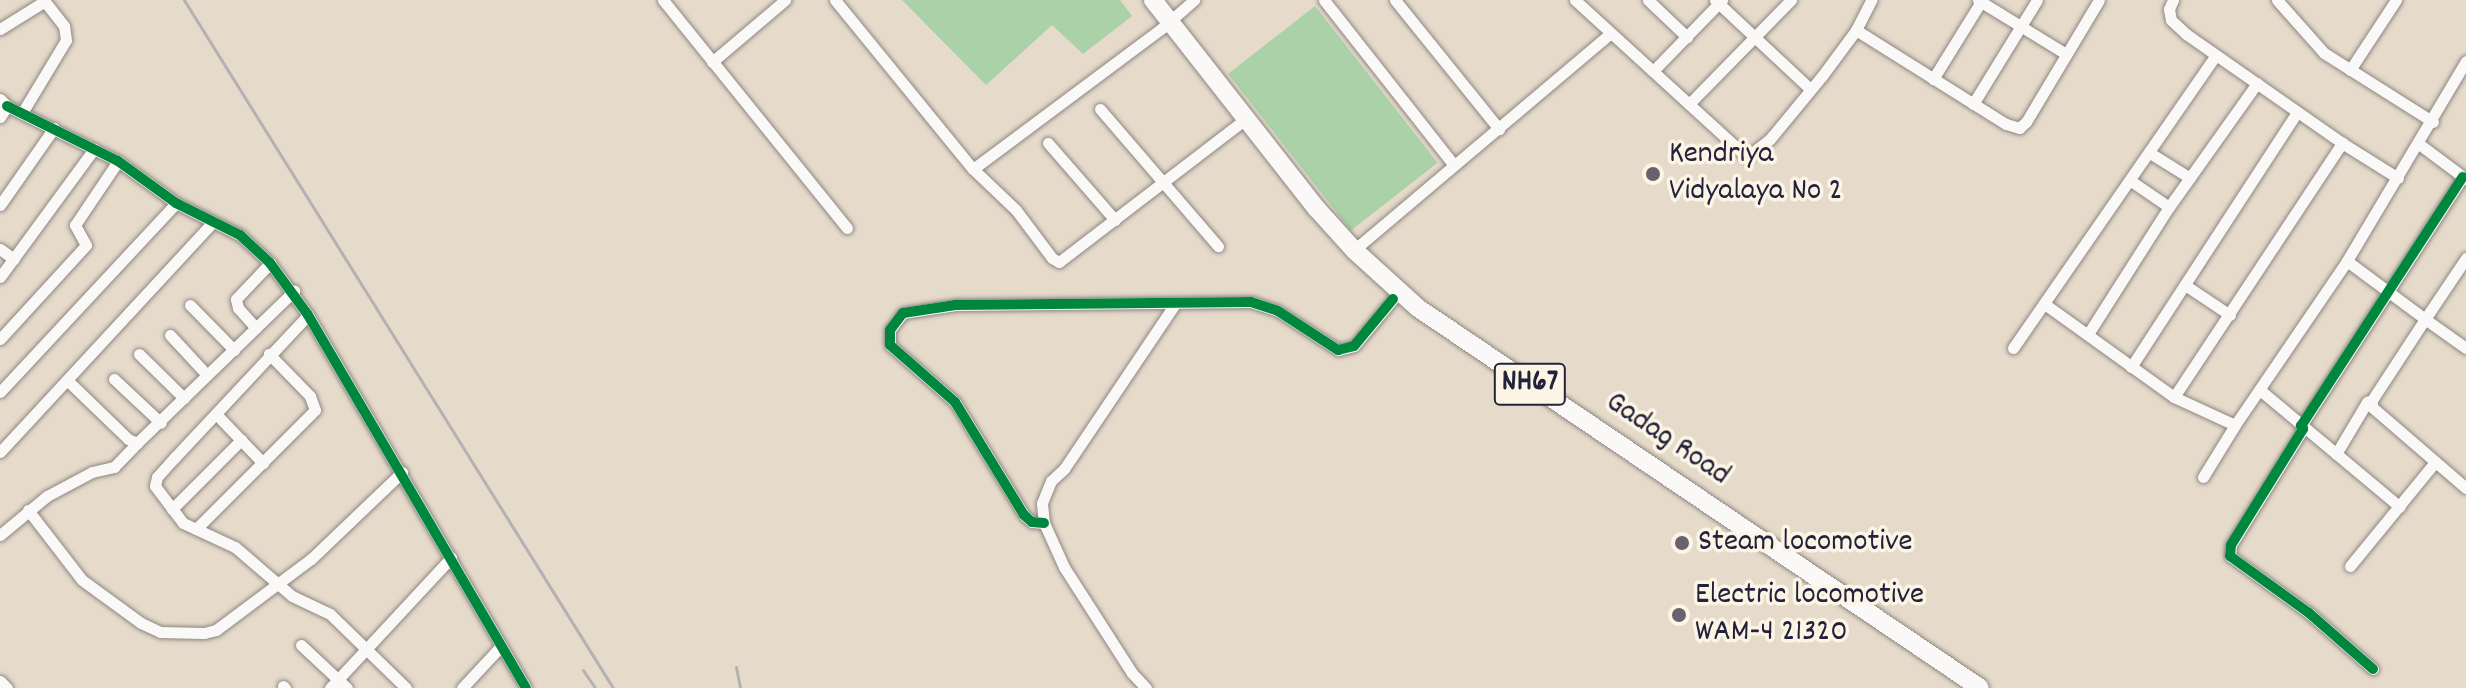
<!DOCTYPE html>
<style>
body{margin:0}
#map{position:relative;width:2466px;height:688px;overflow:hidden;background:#e6daca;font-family:Dekko,sans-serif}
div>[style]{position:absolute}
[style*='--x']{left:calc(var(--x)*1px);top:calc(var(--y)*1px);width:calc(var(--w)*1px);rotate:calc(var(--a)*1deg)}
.green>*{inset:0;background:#aad1a8;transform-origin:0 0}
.roads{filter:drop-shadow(0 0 2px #8d8783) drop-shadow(0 0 2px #8d8783)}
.minor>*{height:11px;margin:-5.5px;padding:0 5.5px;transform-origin:5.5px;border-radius:5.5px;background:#fbf9f7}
.trunk>*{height:18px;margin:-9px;padding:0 9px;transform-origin:9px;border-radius:9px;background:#fbf9f7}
.rail>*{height:3px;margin:-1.5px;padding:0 1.5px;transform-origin:1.5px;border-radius:1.5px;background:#b3b1b2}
.cycleway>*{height:10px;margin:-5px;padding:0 5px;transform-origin:5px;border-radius:5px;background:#00873e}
.dots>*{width:22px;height:22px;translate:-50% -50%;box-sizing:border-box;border:4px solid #fcf5e5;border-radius:50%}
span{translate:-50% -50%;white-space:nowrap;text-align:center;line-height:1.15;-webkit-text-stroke:7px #fcf5e5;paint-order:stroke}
.shield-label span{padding:2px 6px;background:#fcf5e5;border:2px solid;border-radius:6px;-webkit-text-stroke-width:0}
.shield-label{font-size:30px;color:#22223b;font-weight:700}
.poi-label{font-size:32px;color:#22223b}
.left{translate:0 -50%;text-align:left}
.street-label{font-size:32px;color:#22223b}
</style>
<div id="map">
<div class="green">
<i style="clip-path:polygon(902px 0,1120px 0,1132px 16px,1083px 54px,1052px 25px,986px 85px)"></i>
<i style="left:1315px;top:6px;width:199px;height:110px;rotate:52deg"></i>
</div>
<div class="roads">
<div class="minor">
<i style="--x:663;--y:0;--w:293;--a:51.1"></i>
<i style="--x:835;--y:0;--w:218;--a:50.8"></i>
<i style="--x:973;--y:169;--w:236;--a:-36.7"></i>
<i style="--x:1162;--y:28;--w:43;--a:-41.2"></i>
<i style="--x:1324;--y:0;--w:209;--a:51.8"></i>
<i style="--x:1395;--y:0;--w:166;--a:51.1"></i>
<i style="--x:1575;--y:0;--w:233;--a:42.4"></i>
<i style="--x:1747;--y:157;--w:29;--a:-38"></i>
<i style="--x:1770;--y:139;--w:82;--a:-50.5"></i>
<i style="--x:1822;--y:76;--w:57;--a:-53.5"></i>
<i style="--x:1856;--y:30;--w:34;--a:-63"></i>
<i style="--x:1648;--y:0;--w:54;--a:43.5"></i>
<i style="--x:1715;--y:0;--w:130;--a:43.1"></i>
<i style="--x:1978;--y:0;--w:103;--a:31.5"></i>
<i style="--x:2173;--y:0;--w:10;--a:114"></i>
<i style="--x:2169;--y:9;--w:11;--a:80"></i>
<i style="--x:2171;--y:20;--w:21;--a:43"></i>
<i style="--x:2186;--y:34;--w:190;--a:34.9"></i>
<i style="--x:2342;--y:143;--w:66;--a:32"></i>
<i style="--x:2277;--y:0;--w:71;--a:48.4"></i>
<i style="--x:2324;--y:53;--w:129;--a:32.3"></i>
<i style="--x:0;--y:29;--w:53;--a:-31.9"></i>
<i style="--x:1856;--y:30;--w:177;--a:32.1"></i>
<i style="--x:2006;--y:124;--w:14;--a:17"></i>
<i style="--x:2019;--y:128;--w:9;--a:-41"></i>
<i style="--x:2026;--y:122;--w:142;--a:-59.1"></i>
<i style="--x:2466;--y:61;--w:233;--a:120.8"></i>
<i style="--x:2347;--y:261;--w:97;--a:36.6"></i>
<i style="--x:2425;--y:319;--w:97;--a:123.2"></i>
<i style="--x:2372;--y:400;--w:7;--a:90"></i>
<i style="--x:2372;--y:407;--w:124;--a:40.8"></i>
<i style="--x:712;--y:62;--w:96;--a:-40.3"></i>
<i style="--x:2350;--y:70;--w:84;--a:-56.7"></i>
<i style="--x:1653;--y:71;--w:99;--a:-45.8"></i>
<i style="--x:1933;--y:79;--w:93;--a:-58.2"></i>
<i style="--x:0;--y:99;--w:10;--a:45"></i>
<i style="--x:7;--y:106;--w:13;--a:122"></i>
<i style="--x:1689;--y:104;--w:146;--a:-45.6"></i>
<i style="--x:1973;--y:104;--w:122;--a:-58.4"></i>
<i style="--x:7;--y:106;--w:124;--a:26.4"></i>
<i style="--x:118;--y:161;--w:72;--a:35.9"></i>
<i style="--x:176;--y:203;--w:72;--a:26.6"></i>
<i style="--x:240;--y:235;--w:41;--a:43"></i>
<i style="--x:270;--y:263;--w:64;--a:53.8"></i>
<i style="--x:308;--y:315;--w:432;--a:59.7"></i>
<i style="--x:1100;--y:109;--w:181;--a:49.3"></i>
<i style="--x:22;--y:113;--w:85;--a:-58.9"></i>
<i style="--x:66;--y:40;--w:14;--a:-98"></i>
<i style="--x:64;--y:26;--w:33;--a:-128"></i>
<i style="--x:1048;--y:143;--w:102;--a:49"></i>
<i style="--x:2419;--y:144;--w:59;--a:36.7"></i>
<i style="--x:2150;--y:153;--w:47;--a:32"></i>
<i style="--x:973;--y:169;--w:59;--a:43.6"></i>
<i style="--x:1016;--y:210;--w:60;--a:53.1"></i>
<i style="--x:1052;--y:258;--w:8;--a:30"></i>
<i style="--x:1059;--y:262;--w:227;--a:-37.5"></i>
<i style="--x:2131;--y:181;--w:46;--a:34.4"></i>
<i style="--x:0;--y:205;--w:94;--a:-55"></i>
<i style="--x:0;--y:249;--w:17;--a:36"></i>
<i style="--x:1354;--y:250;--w:336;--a:-40.2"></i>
<i style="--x:2466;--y:258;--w:73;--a:123.9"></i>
<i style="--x:2425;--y:319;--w:50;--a:35.3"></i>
<i style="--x:0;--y:277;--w:159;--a:-53.7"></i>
<i style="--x:2185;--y:285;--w:54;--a:33.7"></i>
<i style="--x:190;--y:305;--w:63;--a:45.6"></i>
<i style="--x:2046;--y:305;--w:158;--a:35.7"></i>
<i style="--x:2174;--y:397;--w:67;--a:24.7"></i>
<i style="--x:2235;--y:425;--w:199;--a:-55.7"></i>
<i style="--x:308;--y:315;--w:195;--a:133.1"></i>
<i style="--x:175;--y:457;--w:27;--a:132"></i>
<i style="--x:157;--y:477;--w:9;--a:103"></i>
<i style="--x:155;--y:486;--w:46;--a:52.9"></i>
<i style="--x:183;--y:523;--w:57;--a:24.8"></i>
<i style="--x:235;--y:547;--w:75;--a:40.7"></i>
<i style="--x:292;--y:596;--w:42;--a:25.3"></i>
<i style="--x:330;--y:614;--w:106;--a:44.2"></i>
<i style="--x:256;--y:328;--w:27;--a:-132"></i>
<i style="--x:238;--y:308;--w:9;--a:-103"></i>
<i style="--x:236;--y:299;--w:50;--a:-46.6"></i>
<i style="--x:2088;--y:334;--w:151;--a:-57.5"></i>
<i style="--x:2169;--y:207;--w:152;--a:-54.6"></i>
<i style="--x:170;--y:335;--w:54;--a:47.2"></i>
<i style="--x:0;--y:339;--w:127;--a:-47.5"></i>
<i style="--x:86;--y:245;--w:23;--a:-119"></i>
<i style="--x:75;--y:225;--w:77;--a:-56.1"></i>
<i style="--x:2013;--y:348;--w:356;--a:-55.3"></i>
<i style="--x:139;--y:354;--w:63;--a:44.4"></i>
<i style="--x:2131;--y:367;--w:304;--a:-56.9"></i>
<i style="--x:114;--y:379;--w:64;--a:43.1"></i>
<i style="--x:68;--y:381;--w:83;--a:44"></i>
<i style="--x:128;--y:439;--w:10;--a:24"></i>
<i style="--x:137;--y:443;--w:219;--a:-44.1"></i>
<i style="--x:2260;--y:390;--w:182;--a:39.9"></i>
<i style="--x:0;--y:392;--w:258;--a:-47"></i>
<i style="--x:2174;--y:397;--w:305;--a:-56.5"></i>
<i style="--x:216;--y:414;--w:68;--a:46.2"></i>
<i style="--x:0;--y:452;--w:313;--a:-47.2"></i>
<i style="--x:2336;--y:454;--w:61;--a:-59.2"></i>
<i style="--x:2203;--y:477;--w:61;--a:-58.4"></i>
<i style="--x:172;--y:509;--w:98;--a:-45"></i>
<i style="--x:28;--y:510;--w:88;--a:52.4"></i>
<i style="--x:82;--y:580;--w:73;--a:36.1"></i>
<i style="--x:141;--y:623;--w:21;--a:25"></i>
<i style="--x:160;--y:632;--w:44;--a:1.3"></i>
<i style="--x:204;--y:633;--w:12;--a:-14"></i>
<i style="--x:216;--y:630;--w:119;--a:-36.8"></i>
<i style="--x:311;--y:559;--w:126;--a:-43.7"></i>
<i style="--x:1044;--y:523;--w:12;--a:-175"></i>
<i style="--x:1032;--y:522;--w:11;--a:-139"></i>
<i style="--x:1024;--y:515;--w:132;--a:-121.4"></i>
<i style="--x:955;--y:402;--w:86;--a:-138.8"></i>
<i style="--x:890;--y:345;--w:15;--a:-90"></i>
<i style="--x:890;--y:330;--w:21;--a:-53"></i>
<i style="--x:903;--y:313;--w:53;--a:-8.7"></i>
<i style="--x:955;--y:305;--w:296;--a:-0.6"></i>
<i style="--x:1251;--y:302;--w:28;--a:18"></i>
<i style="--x:1278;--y:311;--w:72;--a:33"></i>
<i style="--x:1338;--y:350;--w:16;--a:-14"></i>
<i style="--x:1354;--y:346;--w:61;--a:-50.3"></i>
<i style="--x:196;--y:529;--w:168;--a:-45"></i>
<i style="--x:315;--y:410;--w:15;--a:-110"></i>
<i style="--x:310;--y:396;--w:59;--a:-134.3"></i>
<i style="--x:0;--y:535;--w:61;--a:-39.7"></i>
<i style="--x:47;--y:496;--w:51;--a:-28.1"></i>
<i style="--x:92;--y:472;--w:23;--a:-13"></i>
<i style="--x:114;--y:467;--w:33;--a:-46"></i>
<i style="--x:2350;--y:566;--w:134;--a:-50.7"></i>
<i style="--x:301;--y:645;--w:63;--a:43.1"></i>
<i style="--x:2373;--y:669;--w:85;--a:-138.8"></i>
<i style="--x:2309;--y:613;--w:97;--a:-144.2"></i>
<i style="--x:2230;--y:556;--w:11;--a:-85"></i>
<i style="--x:2231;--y:545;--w:137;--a:-58.2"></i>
<i style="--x:2303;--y:429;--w:4;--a:-124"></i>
<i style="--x:2301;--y:426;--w:297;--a:-57"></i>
<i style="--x:0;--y:681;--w:10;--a:45"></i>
<i style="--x:283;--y:686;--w:3;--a:45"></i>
<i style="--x:330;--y:688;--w:178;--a:-47.1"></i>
<i style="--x:462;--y:688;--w:57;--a:-47.1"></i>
<i style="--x:1146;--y:688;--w:21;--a:-133"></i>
<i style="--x:1132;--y:673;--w:126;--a:-122.7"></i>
<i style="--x:1064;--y:567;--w:48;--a:-114.4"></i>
<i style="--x:1044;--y:523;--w:20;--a:-96"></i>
<i style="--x:1042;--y:503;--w:24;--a:-68"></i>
<i style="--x:1051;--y:481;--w:18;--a:-43"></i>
<i style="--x:1064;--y:469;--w:199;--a:-56.1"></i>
</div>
<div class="trunk">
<i style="--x:1153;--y:0;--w:266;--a:51.9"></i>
<i style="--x:1317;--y:209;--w:55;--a:47.9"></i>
<i style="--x:1354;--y:250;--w:86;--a:42.2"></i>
<i style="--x:1418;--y:308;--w:678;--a:34.06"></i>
</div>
</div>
<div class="rail">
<i style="--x:184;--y:0;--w:811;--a:58.05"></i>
<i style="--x:736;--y:667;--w:21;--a:79"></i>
<i style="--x:583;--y:670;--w:22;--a:56"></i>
</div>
<div class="cycleway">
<i style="--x:7;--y:106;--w:124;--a:26.4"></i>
<i style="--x:118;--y:161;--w:72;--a:35.9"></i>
<i style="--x:176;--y:203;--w:72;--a:26.6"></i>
<i style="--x:240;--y:235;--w:41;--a:43"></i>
<i style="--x:270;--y:263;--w:64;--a:53.8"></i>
<i style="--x:308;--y:315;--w:432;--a:59.7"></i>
<i style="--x:1044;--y:523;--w:12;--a:-175"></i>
<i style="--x:1032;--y:522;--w:11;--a:-139"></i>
<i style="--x:1024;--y:515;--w:132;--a:-121.4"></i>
<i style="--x:955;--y:402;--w:86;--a:-138.8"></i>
<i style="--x:890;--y:345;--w:15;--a:-90"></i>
<i style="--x:890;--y:330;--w:21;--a:-53"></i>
<i style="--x:903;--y:313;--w:53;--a:-8.7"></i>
<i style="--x:955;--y:305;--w:296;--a:-0.6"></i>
<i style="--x:1251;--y:302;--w:28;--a:18"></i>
<i style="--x:1278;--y:311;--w:72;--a:33"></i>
<i style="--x:1338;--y:350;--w:16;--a:-14"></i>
<i style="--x:1354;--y:346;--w:61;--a:-50.3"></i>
<i style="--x:2373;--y:669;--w:85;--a:-138.8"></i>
<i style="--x:2309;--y:613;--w:97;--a:-144.2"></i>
<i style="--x:2230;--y:556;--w:11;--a:-85"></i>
<i style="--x:2231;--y:545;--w:137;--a:-58.2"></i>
<i style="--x:2303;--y:429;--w:4;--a:-124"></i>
<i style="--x:2301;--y:426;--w:297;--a:-57"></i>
</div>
<div class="dots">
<i style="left:1653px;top:174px;background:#67626d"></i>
<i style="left:1682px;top:543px;background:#67626d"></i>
<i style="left:1679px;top:615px;background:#67626d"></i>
</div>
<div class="shield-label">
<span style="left:1530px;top:384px">NH67</span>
</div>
<div class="poi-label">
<span class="left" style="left:1669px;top:174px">Kendriya<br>Vidyalaya No 2</span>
<span class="left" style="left:1698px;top:543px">Steam locomotive</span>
<span class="left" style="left:1695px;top:615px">Electric locomotive<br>WAM-4 21320</span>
</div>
<div class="street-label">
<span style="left:1667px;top:440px;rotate:34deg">Gadag Road</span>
</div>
</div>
